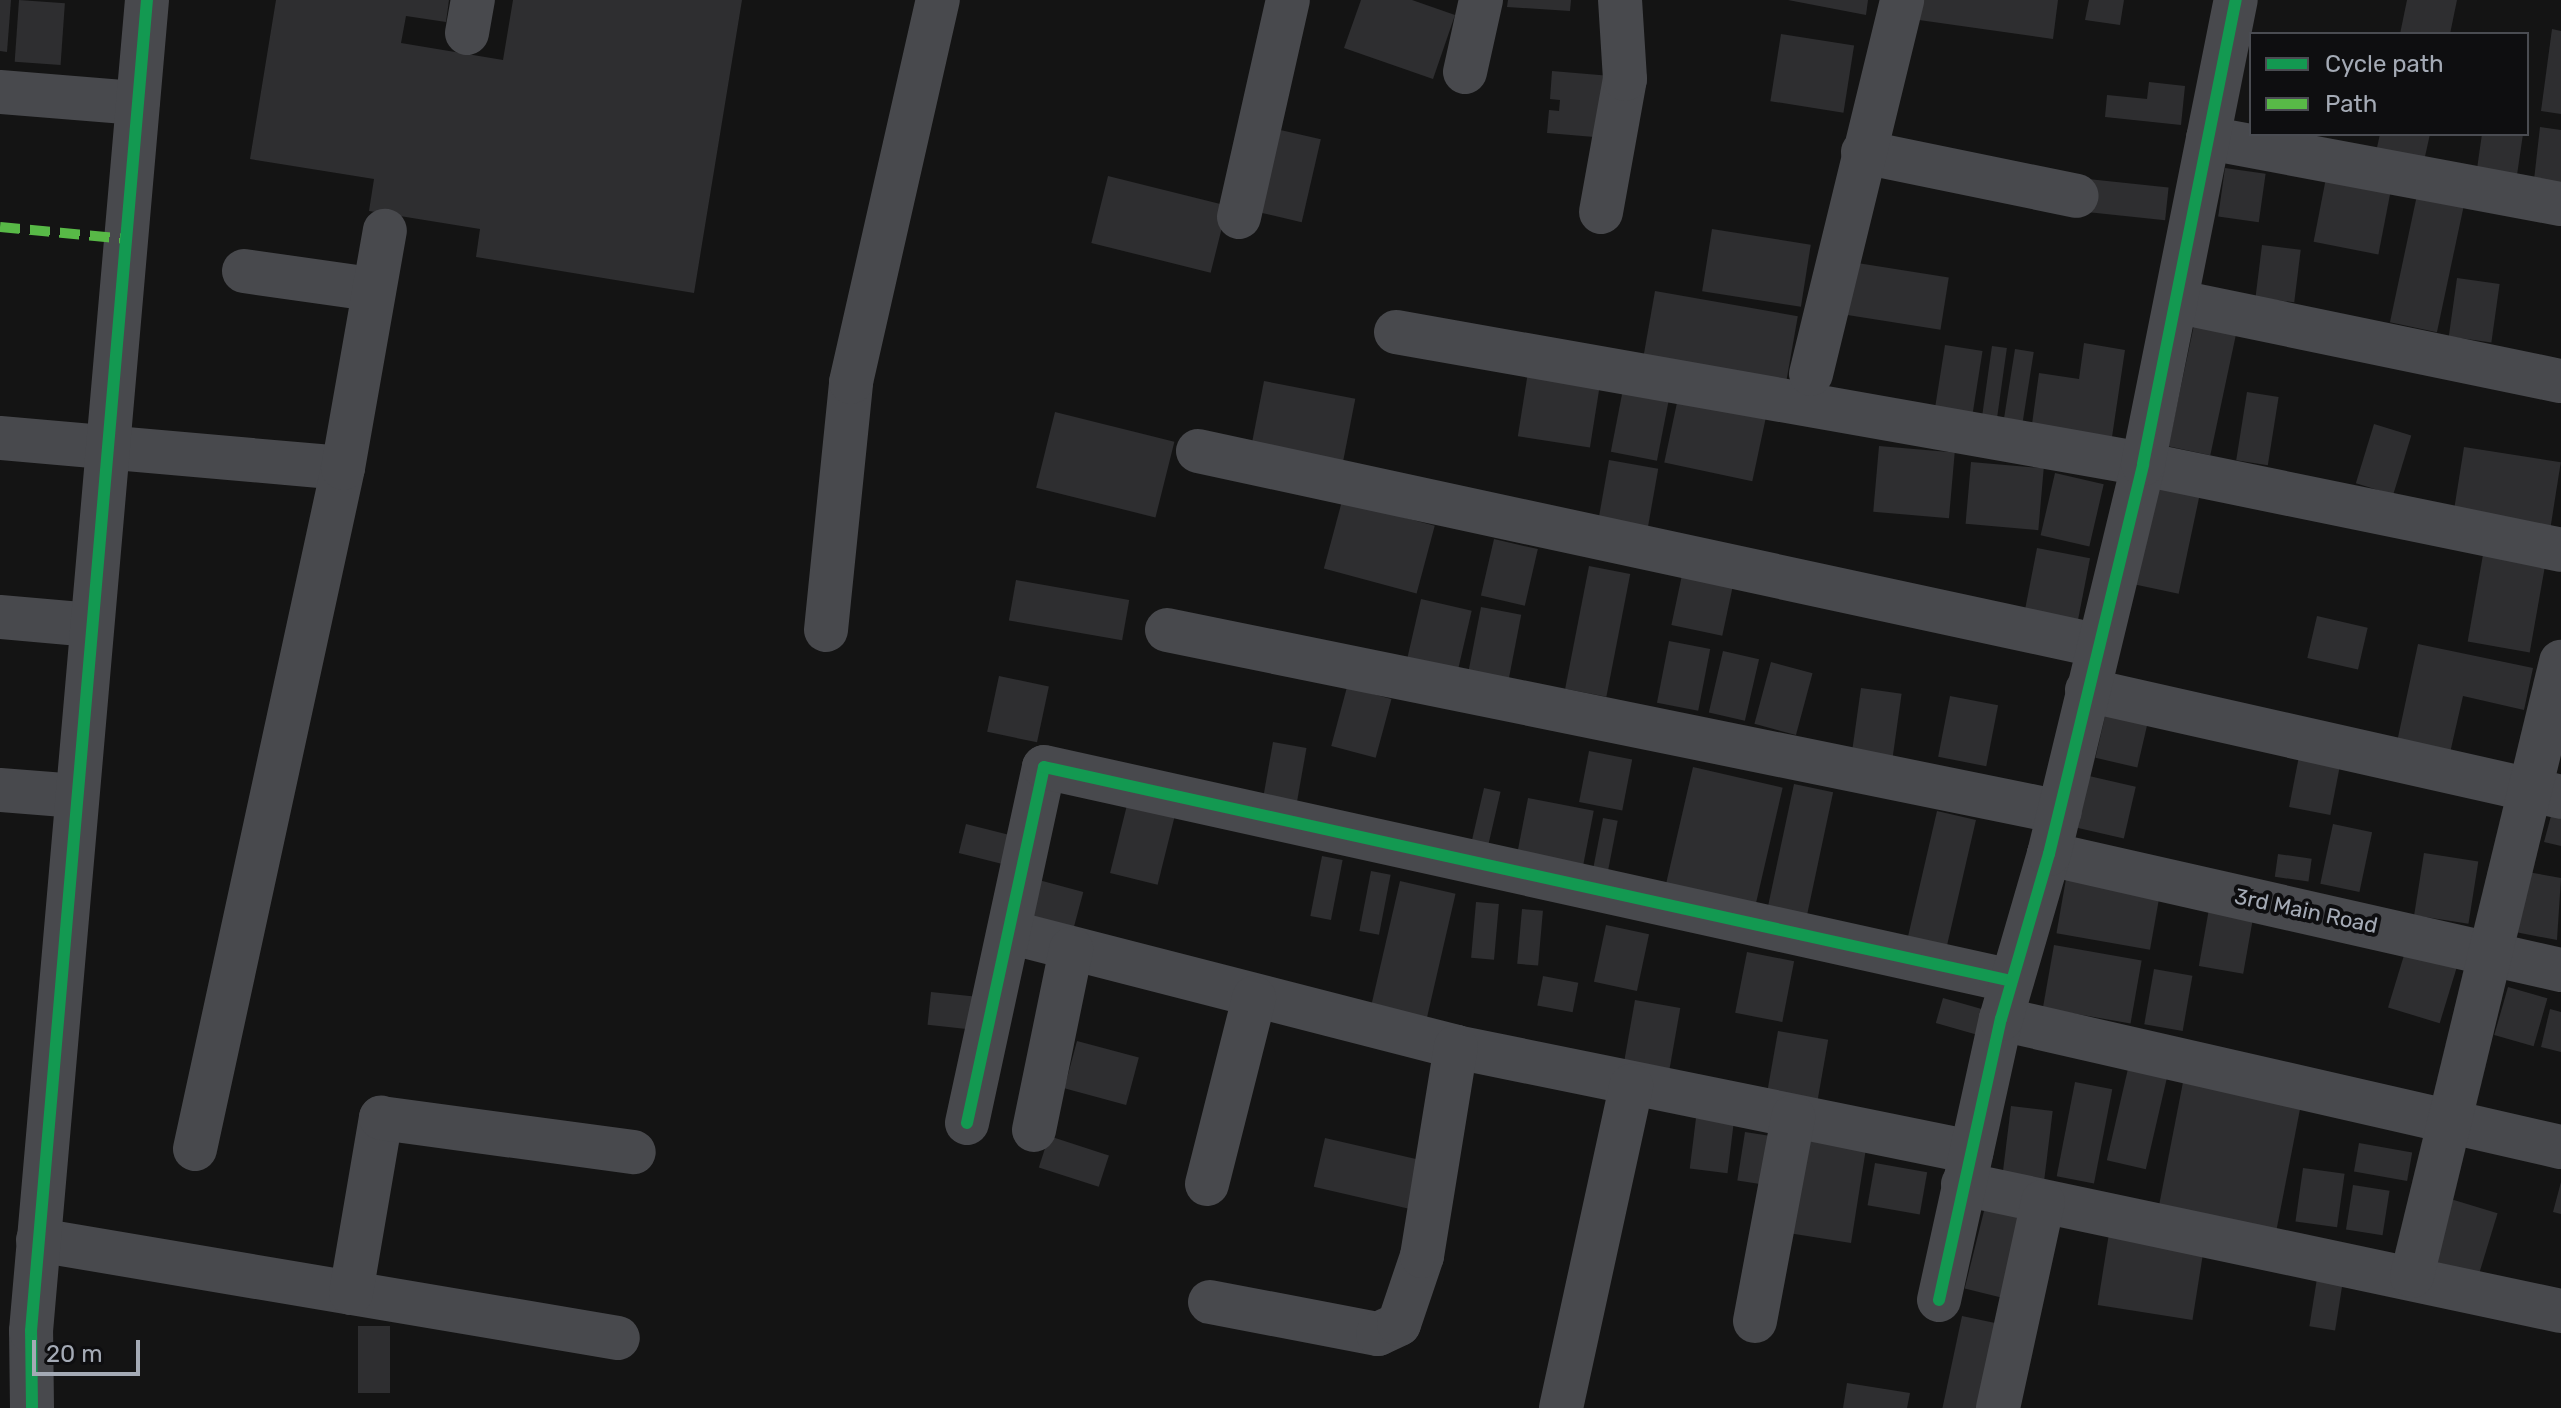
<!DOCTYPE html>
<style>
body{margin:0}
#map{position:relative;width:2561px;height:1408px;overflow:hidden;background:#141414;font-family:Rubik,sans-serif}
div>[style]{position:absolute}
[style*='--x']{left:calc(var(--x)*1px);top:calc(var(--y)*1px);width:calc(var(--w)*1px);rotate:calc(var(--a)*1deg)}
.building>*{inset:0;background:#2e2e30;transform-origin:0 0}
.minor>*{height:44px;margin:-22px;padding:0 22px;transform-origin:22px;border-radius:22px;background:#48494d}
.quiet>*{height:10px;margin-top:-5px;transform-origin:0;background:repeating-linear-gradient(90deg,#58b947 0 20px,transparent 0 30px)}
.cycleway>*{height:12px;margin:-6px;padding:0 6px;transform-origin:6px;border-radius:6px;background:#139951}
span{translate:-50% -50%;white-space:nowrap;text-align:center;line-height:1.15;-webkit-text-stroke:8px #0e0e10;paint-order:stroke}
.street-label{font-size:22px;color:#a4aab5}
.legend{position:absolute;left:2249px;top:32px;width:280px;height:104px;box-sizing:border-box;background:#0e0e10;border:2px solid #4a4c52;margin:0;padding:10px 14px;list-style:none;font-size:24px;color:#a4aab5}
.legend li{display:flex;align-items:center;gap:16px;height:40px}
.legend b{width:40px;border:2px solid #4a4c52}
.scale{position:absolute;left:32px;top:1340px;width:108px;height:36px;box-sizing:border-box;border:4px solid #a4aab5;border-top:0;padding-left:10px;font-size:24px;line-height:28px;white-space:nowrap;color:#a4aab5;-webkit-text-stroke:6px #0e0e10;paint-order:stroke}
</style>
<div id="map">
<div class="building">
<i style="clip-path:polygon(0 0,11px 0,7px 52px,0 51px)"></i>
<i style="left:19px;top:0;width:46px;height:62px;rotate:4deg"></i>
<i style="clip-path:polygon(276px 0,449px 0,446px 22px,406px 16px,401px 43px,503px 60px,513px 0,742px 0,694px 293px,476px 257px,480px 229px,369px 211px,374px 179px,250px 159px)"></i>
<i style="clip-path:polygon(1361px 0,1412px 0,1455px 15px,1433px 79px,1344px 48px)"></i>
<i style="clip-path:polygon(1508px 0,1571px 0,1570px 11px,1507px 7px)"></i>
<i style="clip-path:polygon(1788px 0,1868px 0,1866px 15px)"></i>
<i style="clip-path:polygon(1914px 0,2058px 0,2053px 39px,1912px 19px)"></i>
<i style="clip-path:polygon(2089px 0,2124px 0,2120px 25px,2085px 20px)"></i>
<i style="clip-path:polygon(2407px 0,2457px 0,2450px 34px,2400px 34px)"></i>
<i style="clip-path:polygon(2552px 29px,2561px 31px,2561px 114px,2541px 111px)"></i>
<i style="left:1781px;top:34px;width:74px;height:68px;rotate:9deg"></i>
<i style="clip-path:polygon(1552px 71px,1611px 76px,1606px 138px,1547px 133px,1549px 110px,1559px 111px,1560px 100px,1550px 99px)"></i>
<i style="clip-path:polygon(2149px 82px,2185px 86px,2181px 125px,2105px 117px,2107px 95px,2147px 99px)"></i>
<i style="clip-path:polygon(2540px 127px,2561px 130px,2561px 184px,2534px 180px)"></i>
<i style="left:1276px;top:129px;width:46px;height:85px;rotate:13deg"></i>
<i style="clip-path:polygon(2380px 134px,2430px 134px,2424px 161px,2376px 152px)"></i>
<i style="clip-path:polygon(2482px 134px,2523px 134px,2517px 175px,2477px 169px)"></i>
<i style="left:2225px;top:168px;width:41px;height:49px;rotate:8deg"></i>
<i style="left:1108px;top:176px;width:123px;height:69px;rotate:14deg"></i>
<i style="left:2326px;top:178px;width:66px;height:65px;rotate:11deg"></i>
<i style="left:2088px;top:179px;width:81px;height:33px;rotate:6deg"></i>
<i style="left:2417px;top:195px;width:48px;height:130px;rotate:12deg"></i>
<i style="left:1712px;top:229px;width:100px;height:63px;rotate:9deg"></i>
<i style="left:2262px;top:245px;width:39px;height:53px;rotate:7deg"></i>
<i style="left:1851px;top:262px;width:99px;height:53px;rotate:9deg"></i>
<i style="left:2457px;top:278px;width:43px;height:59px;rotate:8deg"></i>
<i style="left:1655px;top:291px;width:145px;height:73px;rotate:10deg"></i>
<i style="left:2194px;top:325px;width:43px;height:124px;rotate:12deg"></i>
<i style="clip-path:polygon(2084px 343px,2125px 350px,2112px 437px,2032px 424px,2039px 373px,2079px 379px)"></i>
<i style="left:1945px;top:345px;width:38px;height:63px;rotate:9deg"></i>
<i style="left:1992px;top:346px;width:15px;height:72px;rotate:8deg"></i>
<i style="left:2015px;top:349px;width:19px;height:71px;rotate:9deg"></i>
<i style="left:1528px;top:372px;width:73px;height:65px;rotate:9deg"></i>
<i style="left:1264px;top:381px;width:93px;height:67px;rotate:11deg"></i>
<i style="left:1624px;top:384px;width:47px;height:69px;rotate:11deg"></i>
<i style="left:2247px;top:392px;width:32px;height:69px;rotate:9deg"></i>
<i style="left:1678px;top:398px;width:90px;height:66px;rotate:12deg"></i>
<i style="left:1055px;top:412px;width:123px;height:78px;rotate:14deg"></i>
<i style="left:2374px;top:424px;width:39px;height:62px;rotate:17deg"></i>
<i style="left:1879px;top:446px;width:76px;height:66px;rotate:5deg"></i>
<i style="left:2464px;top:447px;width:98px;height:69px;rotate:9deg"></i>
<i style="left:1609px;top:460px;width:50px;height:72px;rotate:10deg"></i>
<i style="left:1971px;top:462px;width:73px;height:62px;rotate:5deg"></i>
<i style="left:2055px;top:473px;width:50px;height:64px;rotate:13deg"></i>
<i style="left:2148px;top:483px;width:53px;height:102px;rotate:12deg"></i>
<i style="left:1342px;top:501px;width:96px;height:70px;rotate:15deg"></i>
<i style="left:1494px;top:539px;width:45px;height:58px;rotate:13deg"></i>
<i style="left:2037px;top:548px;width:54px;height:66px;rotate:11deg"></i>
<i style="left:2484px;top:549px;width:63px;height:94px;rotate:10deg"></i>
<i style="left:1589px;top:566px;width:42px;height:125px;rotate:11deg"></i>
<i style="left:1682px;top:575px;width:52px;height:51px;rotate:12deg"></i>
<i style="left:1016px;top:580px;width:115px;height:41px;rotate:10deg"></i>
<i style="left:1421px;top:599px;width:52px;height:65px;rotate:13deg"></i>
<i style="left:1481px;top:607px;width:41px;height:67px;rotate:11deg"></i>
<i style="left:2317px;top:616px;width:52px;height:43px;rotate:13deg"></i>
<i style="left:1669px;top:641px;width:42px;height:63px;rotate:11deg"></i>
<i style="clip-path:polygon(2418px 644px,2533px 668px,2524px 710px,2463px 696px,2450px 753px,2397px 742px)"></i>
<i style="left:1723px;top:651px;width:37px;height:63px;rotate:13deg"></i>
<i style="left:1771px;top:662px;width:43px;height:64px;rotate:15deg"></i>
<i style="left:999px;top:676px;width:51px;height:57px;rotate:12deg"></i>
<i style="left:1347px;top:687px;width:46px;height:61px;rotate:15deg"></i>
<i style="left:1861px;top:688px;width:41px;height:68px;rotate:8deg"></i>
<i style="left:1950px;top:696px;width:49px;height:62px;rotate:11deg"></i>
<i style="left:2106px;top:712px;width:43px;height:47px;rotate:13deg"></i>
<i style="left:1273px;top:742px;width:34px;height:63px;rotate:10deg"></i>
<i style="left:1589px;top:751px;width:44px;height:52px;rotate:11deg"></i>
<i style="left:2300px;top:751px;width:42px;height:57px;rotate:11deg"></i>
<i style="left:1693px;top:767px;width:92px;height:131px;rotate:13deg"></i>
<i style="left:2089px;top:776px;width:48px;height:53px;rotate:13deg"></i>
<i style="left:1794px;top:784px;width:40px;height:139px;rotate:12deg"></i>
<i style="left:1484px;top:788px;width:17px;height:62px;rotate:13deg"></i>
<i style="left:1528px;top:798px;width:67px;height:56px;rotate:11deg"></i>
<i style="left:1127px;top:805px;width:49px;height:70px;rotate:14deg"></i>
<i style="left:1937px;top:811px;width:40px;height:135px;rotate:13deg"></i>
<i style="clip-path:polygon(2551px 816px,2561px 818px,2561px 846px,2544px 842px)"></i>
<i style="left:1603px;top:818px;width:15px;height:51px;rotate:11deg"></i>
<i style="left:966px;top:824px;width:44px;height:30px;rotate:14deg"></i>
<i style="left:2333px;top:824px;width:40px;height:61px;rotate:12deg"></i>
<i style="left:2424px;top:853px;width:55px;height:63px;rotate:9deg"></i>
<i style="left:2278px;top:854px;width:34px;height:23px;rotate:8deg"></i>
<i style="left:1322px;top:856px;width:21px;height:61px;rotate:11deg"></i>
<i style="left:1371px;top:871px;width:20px;height:61px;rotate:11deg"></i>
<i style="clip-path:polygon(2522px 871px,2561px 878px,2557px 940px,2510px 931px)"></i>
<i style="left:1035px;top:879px;width:50px;height:43px;rotate:15deg"></i>
<i style="left:2066px;top:879px;width:95px;height:55px;rotate:10deg"></i>
<i style="left:1400px;top:881px;width:57px;height:129px;rotate:13deg"></i>
<i style="left:1476px;top:902px;width:23px;height:56px;rotate:5deg"></i>
<i style="left:2210px;top:903px;width:45px;height:64px;rotate:10deg"></i>
<i style="left:1522px;top:909px;width:21px;height:55px;rotate:5deg"></i>
<i style="left:1606px;top:925px;width:44px;height:58px;rotate:12deg"></i>
<i style="left:2054px;top:945px;width:89px;height:64px;rotate:10deg"></i>
<i style="left:1747px;top:952px;width:48px;height:62px;rotate:11deg"></i>
<i style="left:2405px;top:952px;width:54px;height:58px;rotate:17deg"></i>
<i style="left:2154px;top:969px;width:39px;height:56px;rotate:10deg"></i>
<i style="left:1543px;top:976px;width:36px;height:30px;rotate:11deg"></i>
<i style="left:2508px;top:987px;width:41px;height:50px;rotate:16deg"></i>
<i style="left:931px;top:992px;width:46px;height:33px;rotate:6deg"></i>
<i style="left:1943px;top:998px;width:52px;height:26px;rotate:16deg"></i>
<i style="left:1635px;top:1000px;width:46px;height:74px;rotate:10deg"></i>
<i style="clip-path:polygon(2550px 1009px,2561px 1012px,2561px 1052px,2541px 1047px)"></i>
<i style="left:1778px;top:1031px;width:51px;height:63px;rotate:10deg"></i>
<i style="left:1077px;top:1041px;width:64px;height:49px;rotate:15deg"></i>
<i style="left:2130px;top:1060px;width:40px;height:103px;rotate:13deg"></i>
<i style="left:2184px;top:1077px;width:120px;height:139px;rotate:11deg"></i>
<i style="left:2075px;top:1082px;width:38px;height:96px;rotate:11deg"></i>
<i style="left:2011px;top:1106px;width:42px;height:70px;rotate:7deg"></i>
<i style="left:1696px;top:1118px;width:38px;height:51px;rotate:7deg"></i>
<i style="left:1745px;top:1132px;width:31px;height:49px;rotate:9deg"></i>
<i style="left:1049px;top:1136px;width:63px;height:33px;rotate:18deg"></i>
<i style="left:1802px;top:1137px;width:65px;height:97px;rotate:9deg"></i>
<i style="left:1325px;top:1138px;width:100px;height:50px;rotate:13deg"></i>
<i style="left:2359px;top:1143px;width:54px;height:29px;rotate:10deg"></i>
<i style="left:1875px;top:1163px;width:53px;height:43px;rotate:10deg"></i>
<i style="left:2303px;top:1168px;width:42px;height:54px;rotate:8deg"></i>
<i style="clip-path:polygon(2561px 1182px,2561px 1214px,2553px 1212px)"></i>
<i style="left:2353px;top:1185px;width:37px;height:45px;rotate:9deg"></i>
<i style="left:2444px;top:1197px;width:56px;height:75px;rotate:17deg"></i>
<i style="left:1986px;top:1203px;width:46px;height:88px;rotate:14deg"></i>
<i style="left:2110px;top:1227px;width:96px;height:79px;rotate:9deg"></i>
<i style="left:2318px;top:1272px;width:26px;height:55px;rotate:9deg"></i>
<i style="left:1962px;top:1316px;width:40px;height:94px;rotate:12deg"></i>
<i style="left:358px;top:1326px;width:32px;height:67px"></i>
<i style="clip-path:polygon(1847px 1383px,1910px 1393px,1907px 1408px,1843px 1408px)"></i>
</div>
<div class="minor">
<i style="--x:467;--y:33;--w:34;--a:-80"></i>
<i style="--x:1465;--y:72;--w:74;--a:-77.5"></i>
<i style="--x:0;--y:92;--w:138;--a:4.6"></i>
<i style="--x:2208;--y:138;--w:359;--a:10.6"></i>
<i style="--x:1863;--y:152;--w:218;--a:11.6"></i>
<i style="--x:1601;--y:212;--w:135;--a:-79.8"></i>
<i style="--x:1625;--y:79;--w:79;--a:-93.6"></i>
<i style="--x:1239;--y:217;--w:222;--a:-77.3"></i>
<i style="--x:244;--y:271;--w:128;--a:8.1"></i>
<i style="--x:2179;--y:302;--w:390;--a:11.7"></i>
<i style="--x:1396;--y:332;--w:759;--a:10.02"></i>
<i style="--x:2143;--y:464;--w:427;--a:11.6"></i>
<i style="--x:1811;--y:374;--w:385;--a:-76.3"></i>
<i style="--x:0;--y:438;--w:344;--a:5"></i>
<i style="--x:1198;--y:451;--w:918;--a:12.2"></i>
<i style="--x:0;--y:617;--w:92;--a:5"></i>
<i style="--x:826;--y:630;--w:249;--a:-84.2"></i>
<i style="--x:851;--y:382;--w:392;--a:-77.2"></i>
<i style="--x:1167;--y:630;--w:911;--a:11.52"></i>
<i style="--x:2087;--y:690;--w:486;--a:12.7"></i>
<i style="--x:0;--y:790;--w:77;--a:4.5"></i>
<i style="--x:2049;--y:854;--w:525;--a:12.77"></i>
<i style="--x:1009;--y:932;--w:462;--a:14.4"></i>
<i style="--x:1456;--y:1047;--w:526;--a:11.52"></i>
<i style="--x:2001;--y:1019;--w:574;--a:12.88"></i>
<i style="--x:967;--y:1123;--w:364;--a:-77.8"></i>
<i style="--x:1044;--y:767;--w:991;--a:12.47"></i>
<i style="--x:1034;--y:1130;--w:185;--a:-78.4"></i>
<i style="--x:195;--y:1149;--w:697;--a:-77.74"></i>
<i style="--x:343;--y:468;--w:241;--a:-80"></i>
<i style="--x:1207;--y:1184;--w:192;--a:-75.8"></i>
<i style="--x:1963;--y:1184;--w:611;--a:11.99"></i>
<i style="--x:38;--y:1240;--w:588;--a:9.59"></i>
<i style="--x:2412;--y:1276;--w:632;--a:-76.36"></i>
<i style="--x:351;--y:1293;--w:178;--a:-80.3"></i>
<i style="--x:381;--y:1118;--w:255;--a:7.7"></i>
<i style="--x:1939;--y:1300;--w:288;--a:-77.6"></i>
<i style="--x:2001;--y:1019;--w:172;--a:-73.8"></i>
<i style="--x:2049;--y:854;--w:401;--a:-76.4"></i>
<i style="--x:2143;--y:464;--w:473;--a:-78.7"></i>
<i style="--x:1210;--y:1302;--w:171;--a:10.8"></i>
<i style="--x:1378;--y:1334;--w:23;--a:-25"></i>
<i style="--x:1399;--y:1324;--w:72;--a:-71.3"></i>
<i style="--x:1422;--y:1256;--w:212;--a:-80.8"></i>
<i style="--x:1755;--y:1321;--w:208;--a:-79.4"></i>
<i style="--x:32;--y:1408;--w:77;--a:-90.7"></i>
<i style="--x:31;--y:1331;--w:1336;--a:-85.02"></i>
<i style="--x:1561;--y:1408;--w:330;--a:-77.7"></i>
<i style="--x:1998;--y:1408;--w:211;--a:-77.7"></i>
</div>
<div class="quiet">
<i style="--x:0;--y:227;--w:127;--a:5.4"></i>
</div>
<div class="cycleway">
<i style="--x:967;--y:1123;--w:364;--a:-77.8"></i>
<i style="--x:1044;--y:767;--w:991;--a:12.47"></i>
<i style="--x:1939;--y:1300;--w:288;--a:-77.6"></i>
<i style="--x:2001;--y:1019;--w:172;--a:-73.8"></i>
<i style="--x:2049;--y:854;--w:401;--a:-76.4"></i>
<i style="--x:2143;--y:464;--w:473;--a:-78.7"></i>
<i style="--x:32;--y:1408;--w:77;--a:-90.7"></i>
<i style="--x:31;--y:1331;--w:1336;--a:-85.02"></i>
</div>
<div class="street-label">
<span style="left:2306px;top:911px;rotate:12deg">3rd Main Road</span>
</div>
<ul class="legend">
<li><b style="height:10px;background:#139951"></b>Cycle path</li>
<li><b style="height:10px;background:#58b947"></b>Path</li>
</ul>
<div class="scale">20 m</div>
</div>
